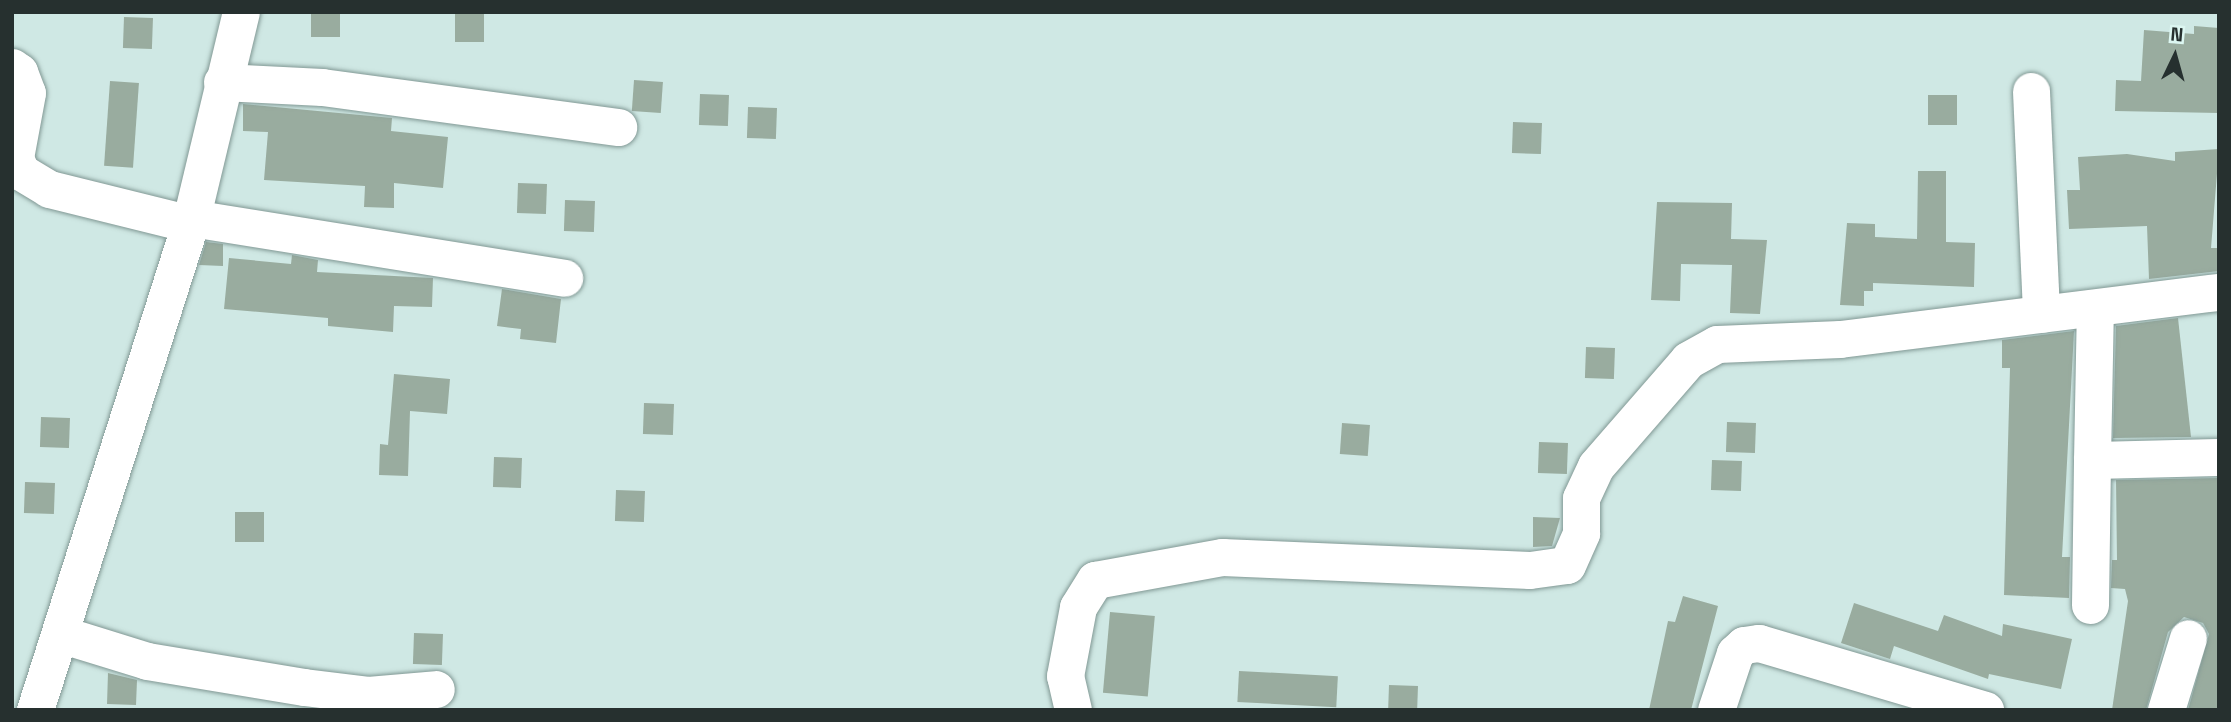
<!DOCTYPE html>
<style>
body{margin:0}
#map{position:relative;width:2231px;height:722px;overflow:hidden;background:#cfe8e4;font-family:"Space Grotesk",sans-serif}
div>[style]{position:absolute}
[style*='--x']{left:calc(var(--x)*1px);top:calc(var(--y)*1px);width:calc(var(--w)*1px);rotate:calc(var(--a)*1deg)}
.building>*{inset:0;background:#99ac9f;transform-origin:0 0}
.roads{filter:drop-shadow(0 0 2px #819894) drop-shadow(0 0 2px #819894)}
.minor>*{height:37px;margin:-18.5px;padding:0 18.5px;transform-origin:18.5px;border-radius:18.5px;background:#fff}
span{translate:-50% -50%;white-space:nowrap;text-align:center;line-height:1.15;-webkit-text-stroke:6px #dcf6f1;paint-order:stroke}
.frame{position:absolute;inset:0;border:14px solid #26302f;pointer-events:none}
.north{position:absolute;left:2140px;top:21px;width:70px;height:70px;-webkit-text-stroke:5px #dcf6f1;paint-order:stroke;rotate:5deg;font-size:19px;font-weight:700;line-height:28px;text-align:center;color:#26302f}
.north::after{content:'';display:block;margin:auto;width:24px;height:32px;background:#26302f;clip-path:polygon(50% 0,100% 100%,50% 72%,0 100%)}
</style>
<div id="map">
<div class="building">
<i style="left:311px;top:12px;width:29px;height:25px"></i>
<i style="left:455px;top:12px;width:29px;height:30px"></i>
<i style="left:124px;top:17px;width:29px;height:31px;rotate:2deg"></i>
<i style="clip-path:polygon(2194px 26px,2219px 28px,2219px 113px,2115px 111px,2116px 80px,2141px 81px,2144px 30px,2194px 34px)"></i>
<i style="left:634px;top:80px;width:29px;height:31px;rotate:4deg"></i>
<i style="left:110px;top:81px;width:29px;height:85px;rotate:4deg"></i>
<i style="left:700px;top:94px;width:29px;height:31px;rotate:2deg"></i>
<i style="left:1928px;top:95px;width:29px;height:30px"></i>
<i style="clip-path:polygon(243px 104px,392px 118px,391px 131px,448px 137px,443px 188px,394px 183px,394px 208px,364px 207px,365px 186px,264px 180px,268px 132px,243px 131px)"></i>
<i style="left:748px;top:107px;width:29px;height:31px;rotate:2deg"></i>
<i style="left:1513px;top:122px;width:29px;height:31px;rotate:2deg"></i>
<i style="clip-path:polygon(2219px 149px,2211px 248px,2219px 248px,2219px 271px,2149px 279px,2147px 226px,2069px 229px,2067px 190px,2080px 190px,2078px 157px,2127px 154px,2175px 161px,2175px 152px)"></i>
<i style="clip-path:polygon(1918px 171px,1946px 171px,1946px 242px,1975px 243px,1974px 287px,1873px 283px,1873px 291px,1864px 291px,1864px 306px,1840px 305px,1847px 223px,1875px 224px,1875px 237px,1917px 239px)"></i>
<i style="left:518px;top:183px;width:29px;height:30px;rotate:2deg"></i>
<i style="left:565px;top:200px;width:30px;height:31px;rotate:2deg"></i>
<i style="clip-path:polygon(1657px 202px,1732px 203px,1731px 239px,1767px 240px,1760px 314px,1730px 313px,1732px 265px,1681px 264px,1680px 301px,1651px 300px)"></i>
<i style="clip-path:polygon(206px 242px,223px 244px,223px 266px,199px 265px)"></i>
<i style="clip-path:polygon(292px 255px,318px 260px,317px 272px,433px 278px,432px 307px,394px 306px,393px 332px,328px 326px,328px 318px,224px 309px,229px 258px,291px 264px)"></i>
<i style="clip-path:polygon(502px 289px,561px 299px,556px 343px,520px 339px,521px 329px,497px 326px)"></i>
<i style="clip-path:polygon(2178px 318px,2191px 437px,2113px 438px,2116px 326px)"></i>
<i style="clip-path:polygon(2074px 331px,2062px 557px,2070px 557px,2069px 598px,2004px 595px,2010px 368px,2002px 368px,2002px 340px)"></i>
<i style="left:1586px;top:347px;width:29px;height:31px;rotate:2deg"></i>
<i style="clip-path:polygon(394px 374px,450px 379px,447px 414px,410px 411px,408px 476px,379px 475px,380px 444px,388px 445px)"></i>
<i style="left:644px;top:403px;width:30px;height:31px;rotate:2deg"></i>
<i style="left:41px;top:417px;width:29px;height:30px;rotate:2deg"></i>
<i style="left:1727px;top:422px;width:29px;height:30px;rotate:2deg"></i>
<i style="left:1342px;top:423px;width:28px;height:31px;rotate:4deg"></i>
<i style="left:1539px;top:442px;width:29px;height:31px;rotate:2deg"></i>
<i style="left:494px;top:457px;width:28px;height:30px;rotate:2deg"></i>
<i style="left:1712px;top:460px;width:30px;height:30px;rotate:2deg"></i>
<i style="clip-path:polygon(2219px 478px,2219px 710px,2188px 710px,2209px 634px,2203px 623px,2184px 617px,2168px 632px,2146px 710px,2112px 710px,2128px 601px,2125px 589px,2111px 588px,2112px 560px,2117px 560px,2116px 480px)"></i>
<i style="left:25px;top:482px;width:30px;height:31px;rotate:2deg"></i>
<i style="left:616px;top:490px;width:29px;height:31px;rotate:2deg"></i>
<i style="left:235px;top:512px;width:29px;height:30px"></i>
<i style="clip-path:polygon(1533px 517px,1560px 518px,1552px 546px,1533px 547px)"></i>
<i style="clip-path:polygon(1683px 596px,1718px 606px,1691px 710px,1649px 710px,1668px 621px,1675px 622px)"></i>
<i style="clip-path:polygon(1854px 603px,1938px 631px,1944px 615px,2002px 636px,2003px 624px,2072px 639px,2061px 689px,1989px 674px,1988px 679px,1894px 646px,1890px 659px,1841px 643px)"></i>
<i style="left:1110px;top:612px;width:45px;height:81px;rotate:5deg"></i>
<i style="left:414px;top:633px;width:29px;height:31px;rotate:2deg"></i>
<i style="left:1239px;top:671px;width:99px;height:31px;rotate:3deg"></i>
<i style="clip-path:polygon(108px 673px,137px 680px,136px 705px,107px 704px)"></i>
<i style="left:1389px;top:685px;width:29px;height:25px;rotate:2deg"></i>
</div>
<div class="roads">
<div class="minor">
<i style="--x:12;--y:67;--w:9;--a:36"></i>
<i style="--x:19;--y:72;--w:22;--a:69"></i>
<i style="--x:27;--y:93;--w:66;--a:100.5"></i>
<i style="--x:15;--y:158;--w:15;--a:67"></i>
<i style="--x:21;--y:172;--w:33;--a:31"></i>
<i style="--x:49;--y:189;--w:145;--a:13.9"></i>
<i style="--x:222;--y:82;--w:100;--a:2.9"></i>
<i style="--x:322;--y:87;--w:299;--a:7.7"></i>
<i style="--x:2031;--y:91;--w:223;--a:87.4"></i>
<i style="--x:191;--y:218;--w:378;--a:9.1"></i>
<i style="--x:2092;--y:460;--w:150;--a:-88.9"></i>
<i style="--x:2090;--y:605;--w:145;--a:-89.2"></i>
<i style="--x:2092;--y:460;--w:127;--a:-1.4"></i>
<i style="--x:60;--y:634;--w:91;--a:17.2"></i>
<i style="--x:147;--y:661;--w:159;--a:9.4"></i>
<i style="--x:304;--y:687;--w:64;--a:7.1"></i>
<i style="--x:368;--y:695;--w:68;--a:-5"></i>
<i style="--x:35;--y:710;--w:510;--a:-72.31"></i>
<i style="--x:190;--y:224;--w:218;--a:-76.5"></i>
<i style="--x:1073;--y:710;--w:35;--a:-103"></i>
<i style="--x:1065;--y:676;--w:70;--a:-79.3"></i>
<i style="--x:1078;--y:607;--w:32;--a:-58"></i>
<i style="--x:1095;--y:580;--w:129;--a:-10.3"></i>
<i style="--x:1222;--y:557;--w:308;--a:2.4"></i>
<i style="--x:1530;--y:570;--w:37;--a:-8"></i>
<i style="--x:1567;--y:565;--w:35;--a:-66"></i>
<i style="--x:1581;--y:533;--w:35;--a:-90"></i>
<i style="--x:1581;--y:498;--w:35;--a:-65"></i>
<i style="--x:1596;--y:466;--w:140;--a:-49"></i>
<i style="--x:1688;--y:360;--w:33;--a:-29"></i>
<i style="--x:1717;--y:344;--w:123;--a:-2.3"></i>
<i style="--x:1840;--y:339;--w:382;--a:-7.1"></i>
<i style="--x:1716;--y:710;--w:60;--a:-71.6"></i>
<i style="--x:1735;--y:653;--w:12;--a:-42"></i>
<i style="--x:1744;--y:645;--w:15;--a:-8"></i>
<i style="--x:1759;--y:643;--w:236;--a:16.5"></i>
<i style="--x:2166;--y:710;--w:75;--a:-73"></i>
</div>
</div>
<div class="frame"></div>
<div class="north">N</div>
</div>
